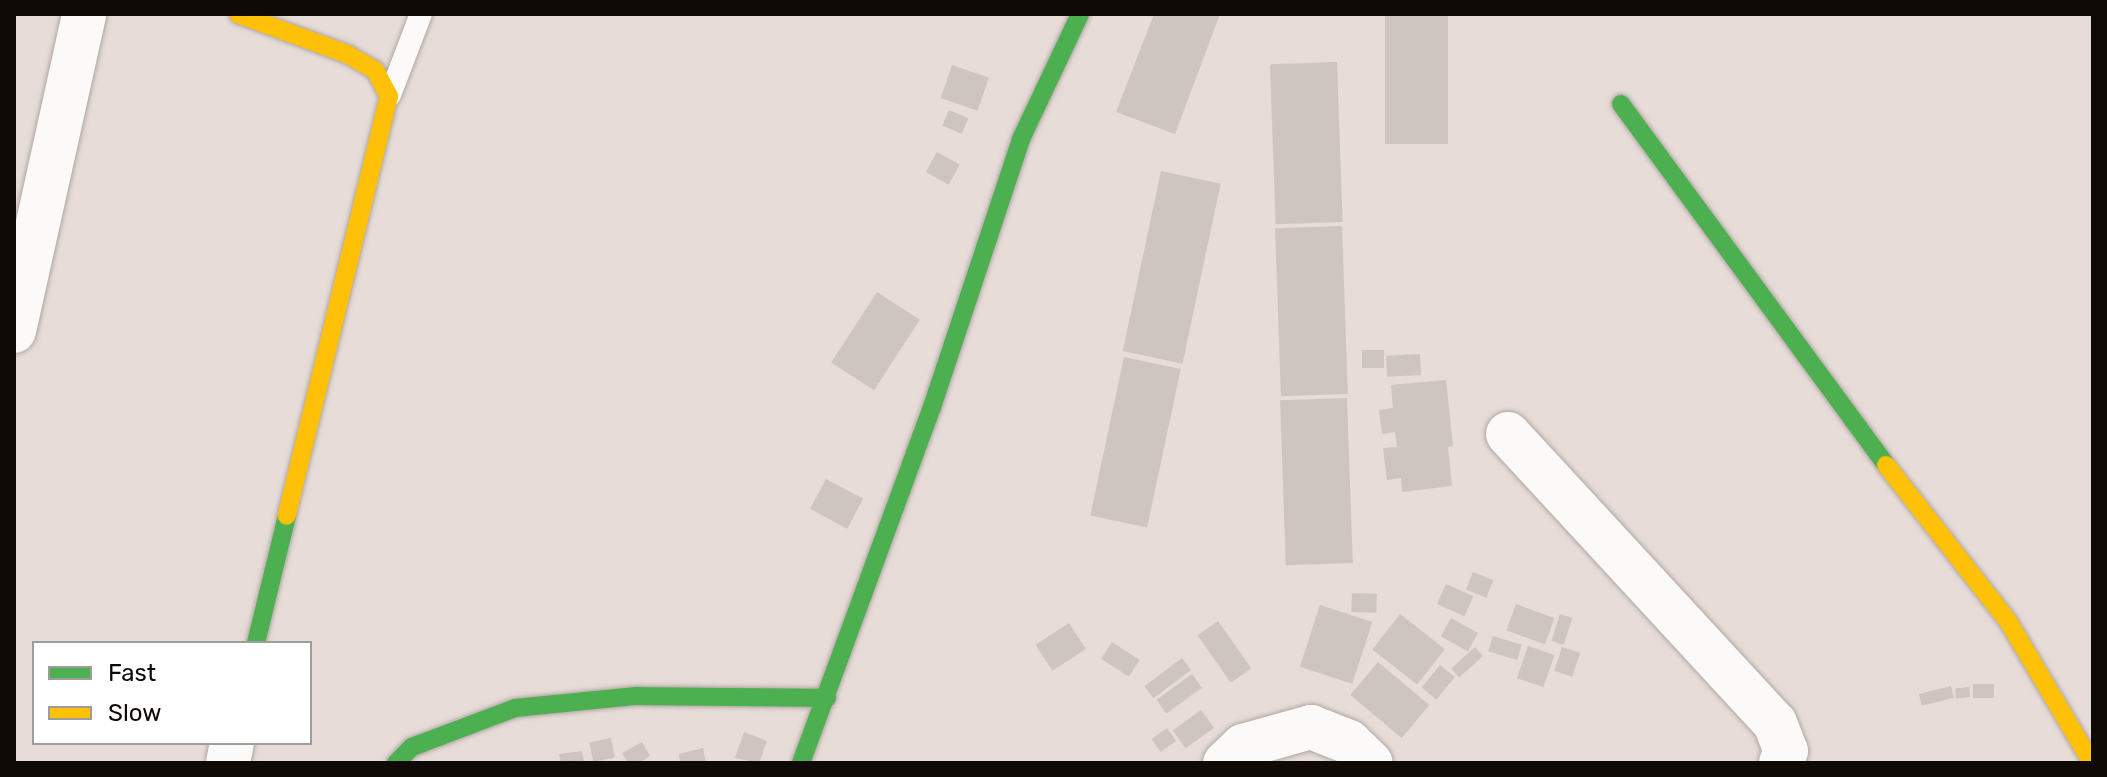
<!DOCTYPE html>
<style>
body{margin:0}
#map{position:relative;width:2107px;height:777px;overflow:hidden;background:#e7dcd7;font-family:Rubik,sans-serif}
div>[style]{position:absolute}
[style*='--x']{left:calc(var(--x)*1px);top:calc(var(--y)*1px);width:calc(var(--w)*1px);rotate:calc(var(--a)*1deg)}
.building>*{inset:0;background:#cec5c0;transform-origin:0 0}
.roads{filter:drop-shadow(0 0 2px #afa7a3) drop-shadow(0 0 2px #afa7a3)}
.lane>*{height:22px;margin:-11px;padding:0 11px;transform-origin:11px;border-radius:11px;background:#fbfaf9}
.street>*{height:44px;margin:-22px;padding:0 22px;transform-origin:22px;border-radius:22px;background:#fbfaf9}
.fast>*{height:18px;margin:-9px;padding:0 9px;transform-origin:9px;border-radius:9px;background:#4caf50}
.slow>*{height:18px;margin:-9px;padding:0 9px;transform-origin:9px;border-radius:9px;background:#ffc107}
span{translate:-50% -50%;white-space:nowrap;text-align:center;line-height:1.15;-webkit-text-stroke:7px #fff;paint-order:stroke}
.frame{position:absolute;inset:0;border:16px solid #100a07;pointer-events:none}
.legend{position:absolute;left:32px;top:641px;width:280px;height:104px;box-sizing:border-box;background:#fff;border:2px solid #9f9d9c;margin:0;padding:10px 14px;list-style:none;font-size:24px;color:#100a07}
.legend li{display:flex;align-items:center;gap:16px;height:40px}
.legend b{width:40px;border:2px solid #9f9d9c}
</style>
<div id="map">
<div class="building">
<i style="clip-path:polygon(1154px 14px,1220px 14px,1175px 134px,1116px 112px)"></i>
<i style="left:1385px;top:14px;width:63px;height:130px"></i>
<i style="left:1337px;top:62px;width:160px;height:67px;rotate:88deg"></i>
<i style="left:952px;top:65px;width:39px;height:35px;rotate:19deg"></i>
<i style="left:949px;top:110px;width:21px;height:17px;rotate:23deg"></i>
<i style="left:937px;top:152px;width:26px;height:23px;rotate:29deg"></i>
<i style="left:1161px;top:171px;width:61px;height:184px;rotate:12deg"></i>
<i style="left:1342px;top:226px;width:168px;height:67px;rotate:88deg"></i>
<i style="left:877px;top:292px;width:51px;height:84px;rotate:33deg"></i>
<i style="left:1384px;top:350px;width:18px;height:22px;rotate:90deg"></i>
<i style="left:1420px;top:354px;width:21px;height:34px;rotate:87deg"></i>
<i style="left:1124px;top:357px;width:58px;height:162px;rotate:12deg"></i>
<i style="clip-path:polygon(1446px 380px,1453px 446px,1448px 447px,1452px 486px,1402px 492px,1401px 478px,1387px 480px,1383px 448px,1397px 447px,1395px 432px,1382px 434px,1379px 410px,1393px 408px,1391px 385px)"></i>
<i style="left:1347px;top:398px;width:165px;height:67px;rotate:88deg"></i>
<i style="left:826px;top:479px;width:42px;height:34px;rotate:28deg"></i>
<i style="left:1473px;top:572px;width:22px;height:19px;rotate:22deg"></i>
<i style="left:1446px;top:584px;width:30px;height:22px;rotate:24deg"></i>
<i style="left:1352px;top:593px;width:25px;height:19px;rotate:2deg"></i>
<i style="left:1516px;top:604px;width:41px;height:28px;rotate:20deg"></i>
<i style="left:1320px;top:605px;width:55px;height:65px;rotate:18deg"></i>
<i style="left:1400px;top:614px;width:57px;height:45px;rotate:38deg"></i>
<i style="left:1560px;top:614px;width:13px;height:28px;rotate:18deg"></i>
<i style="left:1451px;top:618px;width:31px;height:21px;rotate:29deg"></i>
<i style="left:1218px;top:621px;width:58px;height:25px;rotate:55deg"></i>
<i style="left:1069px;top:623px;width:31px;height:40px;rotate:57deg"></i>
<i style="left:1493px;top:636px;width:30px;height:16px;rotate:17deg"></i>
<i style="left:1112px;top:642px;width:33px;height:20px;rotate:33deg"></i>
<i style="left:1528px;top:646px;width:28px;height:34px;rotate:19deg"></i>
<i style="left:1475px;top:647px;width:12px;height:32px;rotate:48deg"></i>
<i style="left:1562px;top:647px;width:19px;height:25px;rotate:18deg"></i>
<i style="left:1182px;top:658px;width:15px;height:47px;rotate:53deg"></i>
<i style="left:1378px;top:662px;width:67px;height:43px;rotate:40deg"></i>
<i style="left:1440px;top:665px;width:19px;height:29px;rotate:39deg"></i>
<i style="left:1192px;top:674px;width:17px;height:44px;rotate:54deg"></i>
<i style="left:1973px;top:684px;width:21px;height:14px"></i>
<i style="left:1951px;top:686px;width:12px;height:33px;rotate:76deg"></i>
<i style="left:1969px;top:687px;width:10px;height:14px;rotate:84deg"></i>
<i style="left:1201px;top:710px;width:22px;height:35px;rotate:54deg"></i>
<i style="left:1167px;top:728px;width:16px;height:19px;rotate:55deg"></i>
<i style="clip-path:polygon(744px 732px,767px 741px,759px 763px,735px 758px)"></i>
<i style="left:611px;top:738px;width:20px;height:22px;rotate:79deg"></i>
<i style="clip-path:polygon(642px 742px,650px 756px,639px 763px,628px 763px,622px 753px)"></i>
<i style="clip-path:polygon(703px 748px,706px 763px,680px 763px,679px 754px)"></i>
<i style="clip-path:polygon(582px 751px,584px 763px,561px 763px,559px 754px)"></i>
</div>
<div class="roads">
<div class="lane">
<i style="--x:390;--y:95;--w:87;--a:-69.1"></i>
</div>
<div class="street">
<i style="--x:14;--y:331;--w:325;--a:-77.5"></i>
<i style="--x:1508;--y:434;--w:393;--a:47.3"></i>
<i style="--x:1775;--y:723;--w:30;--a:69"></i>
<i style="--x:1786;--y:751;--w:13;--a:113"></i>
<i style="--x:228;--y:763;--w:20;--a:-79"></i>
<i style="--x:1225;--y:763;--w:25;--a:-43"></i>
<i style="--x:1243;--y:746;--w:71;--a:-15.6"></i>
<i style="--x:1311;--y:727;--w:41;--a:21.5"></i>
<i style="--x:1349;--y:742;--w:30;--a:44"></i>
</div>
<div class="fast">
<i style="--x:1621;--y:104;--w:448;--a:53.7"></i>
<i style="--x:256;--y:643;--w:131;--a:-76.3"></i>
<i style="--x:396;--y:763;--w:23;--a:-45"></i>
<i style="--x:412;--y:747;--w:110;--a:-20.7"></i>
<i style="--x:515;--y:708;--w:122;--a:-5.7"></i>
<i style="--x:636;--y:696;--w:191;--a:0.6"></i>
<i style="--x:801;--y:763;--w:379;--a:-69.8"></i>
<i style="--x:932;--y:407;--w:282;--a:-71.6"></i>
<i style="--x:1021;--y:139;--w:138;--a:-64.7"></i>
</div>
<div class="slow">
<i style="--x:238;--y:14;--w:116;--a:20.2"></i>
<i style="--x:347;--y:54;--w:32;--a:30"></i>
<i style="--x:375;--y:70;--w:30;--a:62"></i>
<i style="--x:389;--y:96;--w:432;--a:103.7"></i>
<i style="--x:1886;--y:465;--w:198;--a:52"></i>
<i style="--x:2008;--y:621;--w:165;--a:59.4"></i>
</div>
</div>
<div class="frame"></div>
<ul class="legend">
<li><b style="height:10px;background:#4caf50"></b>Fast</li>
<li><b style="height:10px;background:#ffc107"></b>Slow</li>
</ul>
</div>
